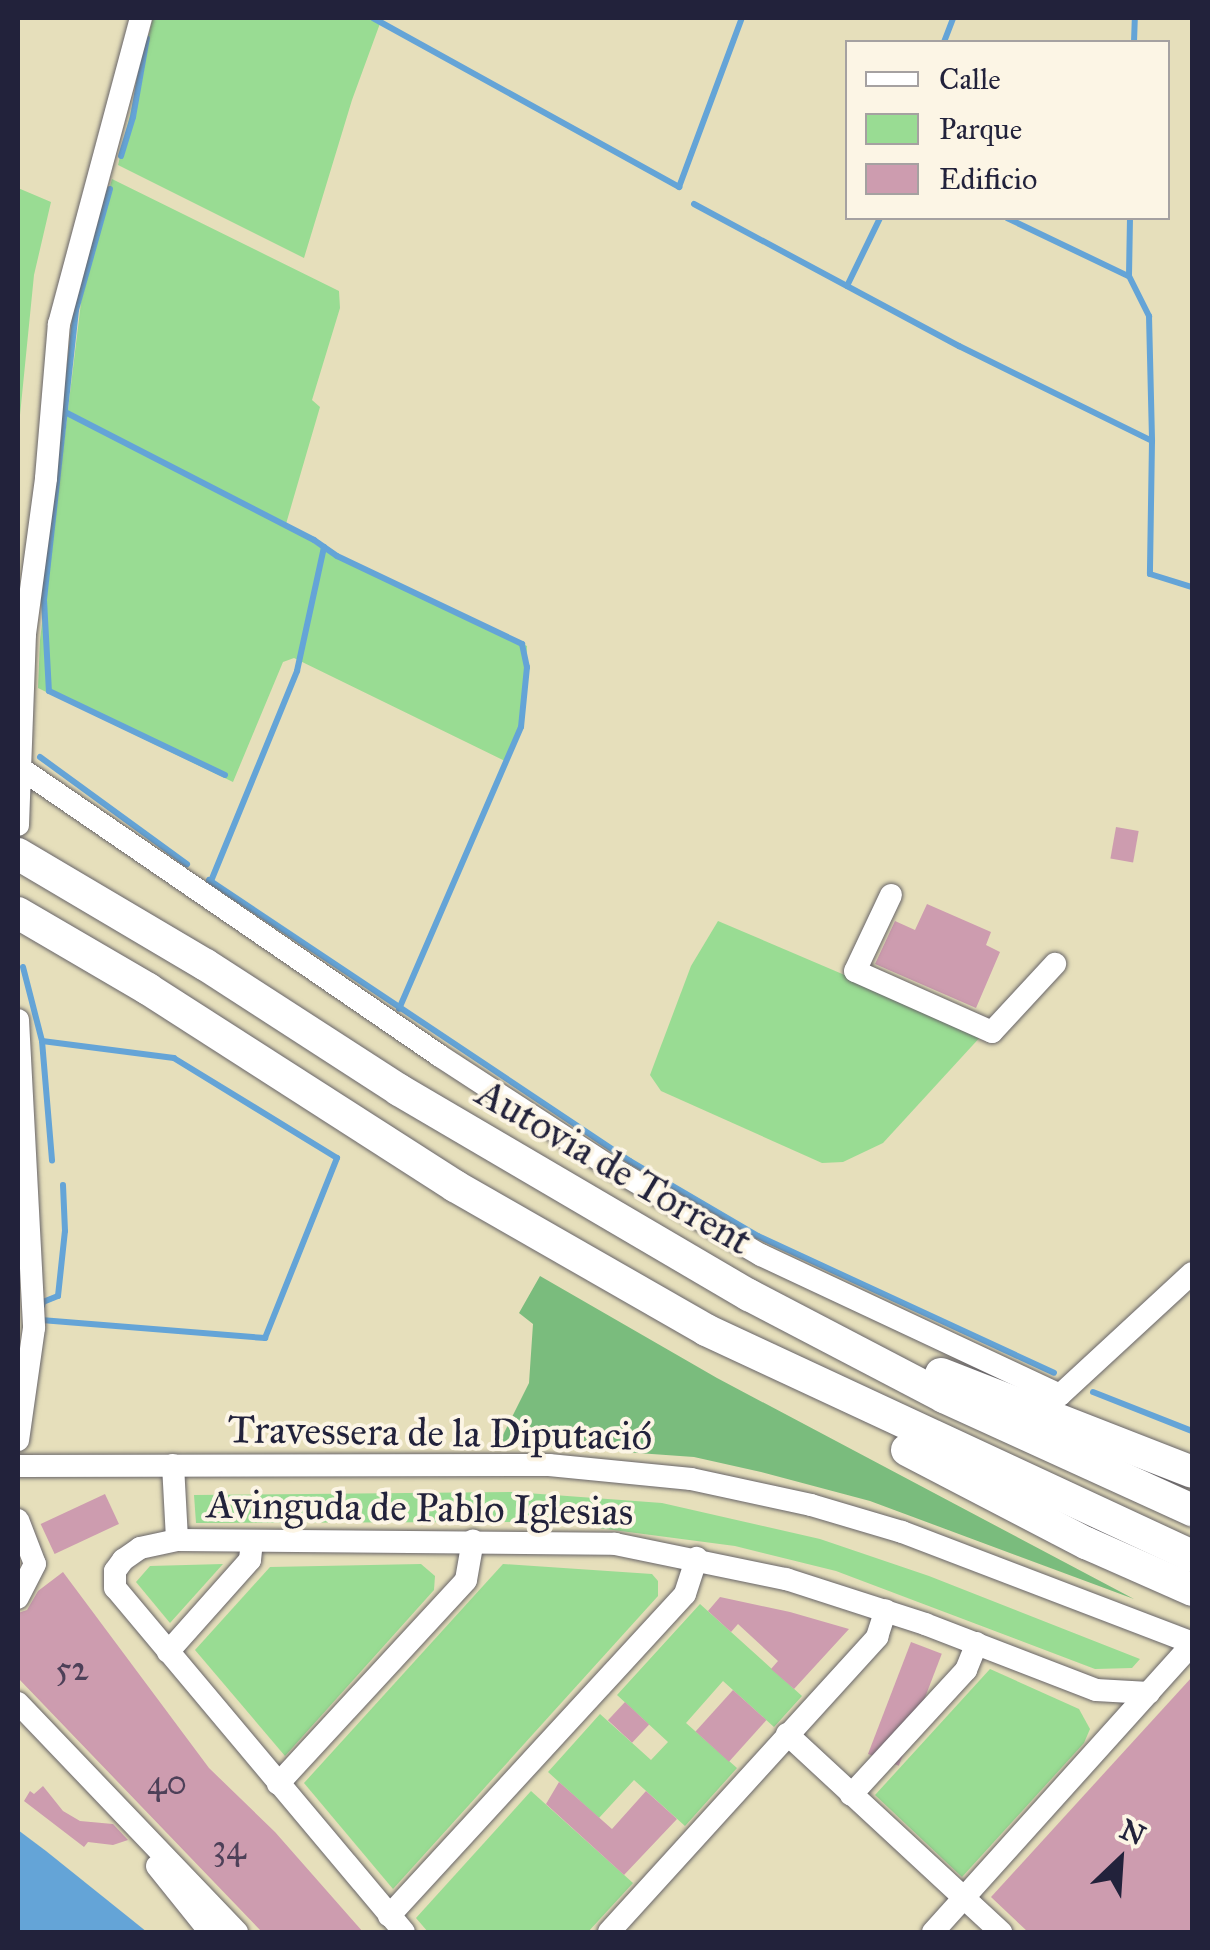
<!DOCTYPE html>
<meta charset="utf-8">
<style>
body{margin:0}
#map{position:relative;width:1210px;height:1950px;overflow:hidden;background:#e6dfbb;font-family:"IM FELL Great Primer",serif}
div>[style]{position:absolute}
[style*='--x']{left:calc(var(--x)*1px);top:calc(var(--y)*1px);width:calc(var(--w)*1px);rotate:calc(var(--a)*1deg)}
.green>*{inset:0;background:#99dc93}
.forest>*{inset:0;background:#7abc7d}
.water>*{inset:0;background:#64a4d7}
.stream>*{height:6px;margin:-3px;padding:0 3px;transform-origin:3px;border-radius:3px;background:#64a4d7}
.building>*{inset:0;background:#cd9caf;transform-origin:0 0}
.roads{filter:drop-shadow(0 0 2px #676468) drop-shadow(0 0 2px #676468)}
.minor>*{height:22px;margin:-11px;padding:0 11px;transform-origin:11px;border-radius:11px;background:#fff}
.highway>*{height:32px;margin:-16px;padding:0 16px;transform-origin:16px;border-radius:16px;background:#fff}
span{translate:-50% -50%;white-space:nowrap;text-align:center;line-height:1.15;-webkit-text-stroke:8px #fcf5e5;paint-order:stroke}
.number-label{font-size:35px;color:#4d4058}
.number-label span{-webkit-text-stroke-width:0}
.street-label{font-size:40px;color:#22223b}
.frame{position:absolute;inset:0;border:20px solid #22223b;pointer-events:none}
.legend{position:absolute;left:845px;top:40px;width:325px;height:180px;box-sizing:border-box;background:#fcf5e5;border:2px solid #a5a1a1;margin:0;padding:12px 18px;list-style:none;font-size:30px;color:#22223b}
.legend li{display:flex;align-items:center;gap:20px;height:50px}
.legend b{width:50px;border:2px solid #a5a1a1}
.north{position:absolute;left:1070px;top:1810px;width:100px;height:100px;-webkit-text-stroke:8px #fcf5e5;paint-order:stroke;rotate:25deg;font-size:28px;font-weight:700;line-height:40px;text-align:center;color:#22223b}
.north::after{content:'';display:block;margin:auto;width:35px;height:45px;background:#22223b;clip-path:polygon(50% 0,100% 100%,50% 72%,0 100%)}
</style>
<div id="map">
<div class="green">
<i style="clip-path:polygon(153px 18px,382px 18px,352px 100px,304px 258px,118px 165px)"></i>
<i style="clip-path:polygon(112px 179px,339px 291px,340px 308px,312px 400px,320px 407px,286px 524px,318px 546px,527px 646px,524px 709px,507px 762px,294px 658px,283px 662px,233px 782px,38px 688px,40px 640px,83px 286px)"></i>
<i style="clip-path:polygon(18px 188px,51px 202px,34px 275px,18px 435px)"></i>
<i style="clip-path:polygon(718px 921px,983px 1034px,883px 1143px,843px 1162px,822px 1163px,661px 1091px,650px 1075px,691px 966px)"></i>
<i style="clip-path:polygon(513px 1492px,662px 1503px,820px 1539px,929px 1576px,1140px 1659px,1132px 1668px,1095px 1669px,836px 1571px,735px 1546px,552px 1522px,196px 1523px,194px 1495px)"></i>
<i style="clip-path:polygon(223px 1564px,170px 1623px,136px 1582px,150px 1566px)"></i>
<i style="clip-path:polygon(421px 1564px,435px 1576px,434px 1590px,285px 1756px,195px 1650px,270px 1567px)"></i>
<i style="clip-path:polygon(503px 1564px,652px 1574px,658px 1581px,658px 1596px,393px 1889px,304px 1783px)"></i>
<i style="clip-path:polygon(700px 1604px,802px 1696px,774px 1727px,723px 1681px,686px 1723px,737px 1768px,685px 1826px,634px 1780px,599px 1818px,548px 1772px,600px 1714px,651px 1760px,668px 1742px,617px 1695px)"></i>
<i style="clip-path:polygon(990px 1669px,1079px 1709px,1090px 1729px,1084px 1743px,962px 1877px,875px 1795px)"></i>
<i style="clip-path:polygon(531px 1791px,633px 1883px,588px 1932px,428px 1932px,416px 1918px)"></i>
</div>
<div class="forest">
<i style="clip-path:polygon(540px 1276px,717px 1378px,1134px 1599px,870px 1501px,761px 1472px,694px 1457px,499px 1443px,529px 1383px,533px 1324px,519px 1313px)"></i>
</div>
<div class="water">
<i style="clip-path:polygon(18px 1830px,46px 1851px,147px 1932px,18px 1932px)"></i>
</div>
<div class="stream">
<i style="--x:373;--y:18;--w:350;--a:28.9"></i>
<i style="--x:679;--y:187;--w:180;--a:-69.6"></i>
<i style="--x:944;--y:42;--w:26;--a:-69"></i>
<i style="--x:1134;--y:42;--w:24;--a:-88"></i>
<i style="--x:121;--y:156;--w:41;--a:-72.9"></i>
<i style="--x:133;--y:117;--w:80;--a:-80"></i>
<i style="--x:110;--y:189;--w:126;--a:105.7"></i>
<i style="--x:76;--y:310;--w:292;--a:96.3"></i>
<i style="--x:44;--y:600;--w:91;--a:86.9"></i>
<i style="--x:49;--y:691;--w:195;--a:25.5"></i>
<i style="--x:694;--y:204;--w:301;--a:28.2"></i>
<i style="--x:959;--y:346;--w:215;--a:26.2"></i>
<i style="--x:1152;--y:441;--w:133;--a:90.9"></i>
<i style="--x:1150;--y:574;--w:44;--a:17.2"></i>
<i style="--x:1007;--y:218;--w:134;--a:25.6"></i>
<i style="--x:1130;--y:218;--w:58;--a:91"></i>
<i style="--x:1129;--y:276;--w:45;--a:63.4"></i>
<i style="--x:1149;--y:316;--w:125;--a:88.6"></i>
<i style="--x:847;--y:286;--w:76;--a:-64.1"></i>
<i style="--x:65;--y:412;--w:280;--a:27.2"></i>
<i style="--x:314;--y:540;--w:28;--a:35"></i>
<i style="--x:337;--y:556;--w:205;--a:25.4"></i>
<i style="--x:522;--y:644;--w:24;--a:78"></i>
<i style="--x:527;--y:667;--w:60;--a:95.7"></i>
<i style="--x:521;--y:727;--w:307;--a:113.4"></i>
<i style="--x:40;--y:757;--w:182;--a:36.1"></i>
<i style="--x:209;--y:880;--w:506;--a:33.72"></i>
<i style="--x:630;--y:1161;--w:148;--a:30.4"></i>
<i style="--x:758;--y:1236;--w:326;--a:24.8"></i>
<i style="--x:211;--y:881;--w:227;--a:-67.7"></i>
<i style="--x:297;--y:671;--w:127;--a:-77.7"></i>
<i style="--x:23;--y:967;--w:76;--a:75.6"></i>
<i style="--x:42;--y:1041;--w:120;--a:85.2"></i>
<i style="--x:42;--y:1306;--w:4;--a:-76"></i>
<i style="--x:43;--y:1302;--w:16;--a:-22"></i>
<i style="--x:58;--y:1296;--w:65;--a:-83.9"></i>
<i style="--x:65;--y:1231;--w:46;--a:-92.5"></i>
<i style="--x:41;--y:1320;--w:225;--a:4.6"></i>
<i style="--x:265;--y:1338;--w:194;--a:-68.2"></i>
<i style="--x:337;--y:1158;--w:191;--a:-148.5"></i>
<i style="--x:174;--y:1058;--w:133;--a:-172.7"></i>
<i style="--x:1093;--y:1392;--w:106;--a:21.5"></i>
</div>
<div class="building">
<i style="left:1116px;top:827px;width:23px;height:32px;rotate:10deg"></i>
<i style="clip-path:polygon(927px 904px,991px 932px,986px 945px,1000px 952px,976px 1008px,875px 964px,895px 921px,915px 930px)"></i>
<i style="left:105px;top:1494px;width:33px;height:71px;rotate:65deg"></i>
<i style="clip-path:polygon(63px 1572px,209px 1768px,275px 1832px,363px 1932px,262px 1932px,18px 1678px,18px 1613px,27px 1610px,38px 1591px)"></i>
<i style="clip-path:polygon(720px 1597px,790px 1612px,849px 1629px,794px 1689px,771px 1669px,778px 1661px,738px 1624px,731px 1632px,708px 1611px)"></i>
<i style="left:911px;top:1642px;width:33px;height:120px;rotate:21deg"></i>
<i style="clip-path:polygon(1192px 1677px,1192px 1932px,1028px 1932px,991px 1897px)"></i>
<i style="left:733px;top:1690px;width:45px;height:56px;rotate:42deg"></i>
<i style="left:625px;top:1702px;width:33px;height:25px;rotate:43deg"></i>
<i style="clip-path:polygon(559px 1782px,612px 1829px,646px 1791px,677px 1819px,624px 1875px,546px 1804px)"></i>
<i style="clip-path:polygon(43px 1786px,63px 1811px,80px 1821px,113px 1824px,128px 1840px,113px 1845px,88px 1842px,84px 1847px,24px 1801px,30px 1791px,34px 1794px)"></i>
</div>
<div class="roads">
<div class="minor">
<i style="--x:20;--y:768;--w:509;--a:34.44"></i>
<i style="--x:440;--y:1056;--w:202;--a:33.1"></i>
<i style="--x:609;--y:1166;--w:176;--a:30.4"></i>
<i style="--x:761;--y:1255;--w:330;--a:25.1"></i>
<i style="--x:1060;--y:1395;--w:180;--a:-42.7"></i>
<i style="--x:18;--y:825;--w:191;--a:-87.9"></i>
<i style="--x:25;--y:634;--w:157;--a:-82.3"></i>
<i style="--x:46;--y:478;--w:155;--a:-85.2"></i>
<i style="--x:59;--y:324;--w:317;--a:-75"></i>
<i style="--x:891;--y:895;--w:84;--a:115.3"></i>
<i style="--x:855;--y:971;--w:150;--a:24"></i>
<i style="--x:992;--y:1032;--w:93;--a:-47.2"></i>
<i style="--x:18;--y:1020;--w:308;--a:87"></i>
<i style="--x:34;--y:1328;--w:113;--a:98.1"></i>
<i style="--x:173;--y:1465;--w:75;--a:86.9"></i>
<i style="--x:18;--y:1466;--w:531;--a:-0.11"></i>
<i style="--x:549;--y:1465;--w:143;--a:5.6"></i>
<i style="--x:691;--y:1479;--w:123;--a:12.2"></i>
<i style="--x:811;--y:1505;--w:95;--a:16.5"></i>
<i style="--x:902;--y:1532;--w:311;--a:20.9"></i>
<i style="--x:18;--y:1520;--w:47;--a:68.9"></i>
<i style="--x:35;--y:1564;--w:38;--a:117"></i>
<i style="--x:168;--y:1652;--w:123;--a:-48.3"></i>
<i style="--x:250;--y:1560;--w:19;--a:-84"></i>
<i style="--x:18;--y:1703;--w:317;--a:46.3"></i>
<i style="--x:787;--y:1734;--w:292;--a:42.8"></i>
<i style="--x:278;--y:1784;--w:277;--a:-47.3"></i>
<i style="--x:466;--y:1580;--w:40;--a:-80"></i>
<i style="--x:851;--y:1795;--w:170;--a:-47.4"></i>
<i style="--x:966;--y:1670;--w:29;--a:-68"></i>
<i style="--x:157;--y:1866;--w:85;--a:51.2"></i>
<i style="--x:389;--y:1916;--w:437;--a:-47.4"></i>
<i style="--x:685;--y:1594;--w:38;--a:-72"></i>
<i style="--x:404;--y:1932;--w:449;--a:-130"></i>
<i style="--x:115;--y:1588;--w:17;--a:-90"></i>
<i style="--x:115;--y:1571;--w:14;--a:-54"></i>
<i style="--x:123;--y:1560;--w:21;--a:-35"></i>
<i style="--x:140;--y:1548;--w:38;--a:-12"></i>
<i style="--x:177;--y:1540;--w:438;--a:0.5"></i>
<i style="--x:615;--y:1544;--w:175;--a:11.6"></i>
<i style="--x:786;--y:1579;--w:146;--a:17.9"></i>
<i style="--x:925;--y:1624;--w:183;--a:21.1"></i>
<i style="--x:1096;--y:1690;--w:53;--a:3.2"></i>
<i style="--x:609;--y:1932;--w:399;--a:-47.7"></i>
<i style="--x:877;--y:1637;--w:28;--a:-72"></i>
<i style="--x:933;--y:1932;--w:387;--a:-48"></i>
</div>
<div class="highway">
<i style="--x:18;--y:854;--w:218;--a:30.6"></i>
<i style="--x:206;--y:965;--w:230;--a:32.9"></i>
<i style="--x:399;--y:1090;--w:406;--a:30.4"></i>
<i style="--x:749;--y:1295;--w:220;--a:27.6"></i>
<i style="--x:944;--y:1397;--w:273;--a:24.5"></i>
<i style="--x:18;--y:913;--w:151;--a:30.3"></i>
<i style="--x:148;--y:989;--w:365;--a:32.7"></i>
<i style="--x:455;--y:1186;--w:289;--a:29.8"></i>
<i style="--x:706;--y:1330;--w:536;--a:24.94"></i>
<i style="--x:941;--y:1374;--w:269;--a:21.3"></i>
<i style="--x:907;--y:1450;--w:202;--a:27.5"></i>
<i style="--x:1086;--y:1543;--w:116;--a:23.9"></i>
</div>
</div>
<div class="number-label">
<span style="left:72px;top:1669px">52</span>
<span style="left:167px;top:1783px">40</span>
<span style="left:229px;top:1848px">34</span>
</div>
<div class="street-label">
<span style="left:614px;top:1167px;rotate:30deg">Autovia de Torrent</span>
<span style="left:440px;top:1433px;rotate:1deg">Travessera de la Diputació</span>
<span style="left:420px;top:1508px;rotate:1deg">Avinguda de Pablo Iglesias</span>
</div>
<div class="frame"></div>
<ul class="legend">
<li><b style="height:12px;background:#fff"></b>Calle</li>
<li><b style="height:28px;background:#99dc93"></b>Parque</li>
<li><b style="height:28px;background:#cd9caf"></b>Edificio</li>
</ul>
<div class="north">N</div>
</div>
